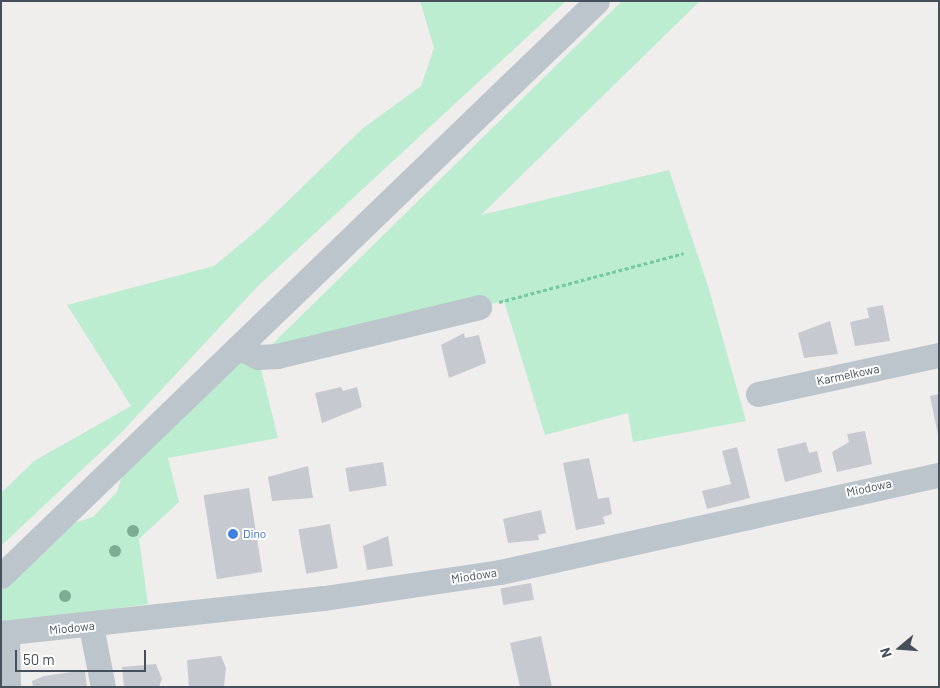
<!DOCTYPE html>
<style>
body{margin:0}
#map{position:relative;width:940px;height:688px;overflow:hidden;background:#f0eded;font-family:Barlow,sans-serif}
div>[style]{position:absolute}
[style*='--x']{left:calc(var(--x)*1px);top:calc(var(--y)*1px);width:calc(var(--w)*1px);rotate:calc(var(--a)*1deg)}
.green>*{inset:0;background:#bcedd0}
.building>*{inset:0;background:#c7c9d0;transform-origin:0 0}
.path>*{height:3px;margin-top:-1.5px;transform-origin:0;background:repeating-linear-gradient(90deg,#75caa1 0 4px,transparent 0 6.5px)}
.minor>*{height:25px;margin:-12.5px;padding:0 12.5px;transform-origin:12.5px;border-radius:12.5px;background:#bcc5cc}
.trees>*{width:12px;height:12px;margin:-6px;border-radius:50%;background:#7aad93}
.dots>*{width:14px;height:14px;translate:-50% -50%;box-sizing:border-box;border:2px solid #fff;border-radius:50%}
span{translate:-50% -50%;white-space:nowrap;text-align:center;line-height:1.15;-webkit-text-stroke:4px #fff;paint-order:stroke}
.street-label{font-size:12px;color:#46505a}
.shop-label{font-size:12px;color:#366cbe}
.left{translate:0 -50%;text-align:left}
.frame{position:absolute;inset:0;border:2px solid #46505a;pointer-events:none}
.north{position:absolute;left:875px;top:623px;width:50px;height:50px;-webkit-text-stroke:4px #fff;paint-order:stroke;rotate:252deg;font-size:14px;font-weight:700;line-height:20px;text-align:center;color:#46505a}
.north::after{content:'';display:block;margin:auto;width:18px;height:22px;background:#46505a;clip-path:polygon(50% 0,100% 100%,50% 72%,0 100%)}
.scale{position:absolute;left:15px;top:650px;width:131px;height:22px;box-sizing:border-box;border:2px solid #46505a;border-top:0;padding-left:6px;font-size:15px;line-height:18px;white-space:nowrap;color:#46505a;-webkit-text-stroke:4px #fff;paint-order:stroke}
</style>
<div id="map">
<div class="green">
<i style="clip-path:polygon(420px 1px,566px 1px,259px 285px,120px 434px,1px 546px,1px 493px,34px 461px,131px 406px,67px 305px,214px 266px,261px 227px,362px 129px,421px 86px,434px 48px)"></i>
<i style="clip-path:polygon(622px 1px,700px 1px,481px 215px,669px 170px,708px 286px,746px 421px,633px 442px,628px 413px,545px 435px,504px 301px,258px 357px,278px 438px,168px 458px,179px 502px,139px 539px,148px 604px,1px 625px,1px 590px,68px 525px,93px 517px,117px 492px,123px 472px,239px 359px,254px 362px)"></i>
</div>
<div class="building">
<i style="clip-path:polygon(883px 305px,890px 341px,855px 346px,850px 322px,869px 318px,867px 308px)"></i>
<i style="clip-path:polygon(830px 321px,838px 354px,804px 358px,798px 333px)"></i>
<i style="clip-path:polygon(464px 333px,465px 338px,479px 335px,486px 363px,449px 378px,441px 345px)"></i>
<i style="clip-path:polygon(341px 387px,343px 391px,357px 387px,362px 407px,322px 423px,315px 393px)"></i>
<i style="clip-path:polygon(939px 394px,939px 435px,938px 435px,930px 396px)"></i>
<i style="clip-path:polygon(865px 431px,872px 464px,837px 472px,832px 452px,849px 442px,847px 434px)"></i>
<i style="clip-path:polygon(806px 442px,809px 453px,817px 451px,822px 472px,785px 482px,777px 449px)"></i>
<i style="clip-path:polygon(737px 447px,750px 498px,707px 509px,702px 491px,731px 484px,722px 451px)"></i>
<i style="clip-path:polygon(589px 458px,598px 499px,609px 497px,612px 514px,603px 517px,605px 524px,576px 530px,563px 463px)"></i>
<i style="left:383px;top:462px;width:24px;height:38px;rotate:81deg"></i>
<i style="clip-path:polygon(308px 466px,313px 498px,272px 501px,268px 477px)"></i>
<i style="left:249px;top:488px;width:85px;height:46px;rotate:81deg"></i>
<i style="clip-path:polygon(541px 510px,546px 533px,538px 535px,539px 540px,508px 543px,503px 519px)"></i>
<i style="left:330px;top:524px;width:45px;height:32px;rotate:80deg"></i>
<i style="clip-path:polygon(388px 536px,393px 566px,367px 570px,363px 546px)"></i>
<i style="left:531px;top:583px;width:17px;height:31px;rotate:80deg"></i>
<i style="clip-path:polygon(541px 636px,552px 687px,520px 687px,510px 643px)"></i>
<i style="clip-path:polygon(221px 656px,226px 668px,224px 687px,189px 687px,187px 660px)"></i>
<i style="clip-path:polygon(156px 664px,162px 679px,159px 687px,124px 687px,122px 667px)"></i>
<i style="clip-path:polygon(85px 670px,87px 687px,33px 687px,32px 681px,44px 676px)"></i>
</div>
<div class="path">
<i style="--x:499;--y:302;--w:191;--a:-14.8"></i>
</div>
<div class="minor">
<i style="--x:239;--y:347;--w:21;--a:28"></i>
<i style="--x:258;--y:357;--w:19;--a:-3"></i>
<i style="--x:277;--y:356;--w:208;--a:-13.6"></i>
<i style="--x:758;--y:394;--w:185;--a:-12.2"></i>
<i style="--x:1;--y:576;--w:828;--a:-43.97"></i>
<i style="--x:91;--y:626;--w:62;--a:78.9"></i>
<i style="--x:1;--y:633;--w:325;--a:-6.2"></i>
<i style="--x:324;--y:598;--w:178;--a:-8.4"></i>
<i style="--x:500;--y:572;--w:450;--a:-12.5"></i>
<i style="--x:7;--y:634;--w:53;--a:88.9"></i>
</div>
<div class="trees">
<i style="left:133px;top:531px"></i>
<i style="left:115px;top:551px"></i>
<i style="left:65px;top:596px"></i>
</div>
<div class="dots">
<i style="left:233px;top:534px;background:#3f7fe0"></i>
</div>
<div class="street-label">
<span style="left:848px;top:375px;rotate:-12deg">Karmelkowa</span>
<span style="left:869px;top:488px;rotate:-12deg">Miodowa</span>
<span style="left:474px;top:576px;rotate:-9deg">Miodowa</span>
<span style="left:72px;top:628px;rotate:-6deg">Miodowa</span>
</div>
<div class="shop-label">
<span class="left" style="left:243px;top:534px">Dino</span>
</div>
<div class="frame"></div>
<div class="north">N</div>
<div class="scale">50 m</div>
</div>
